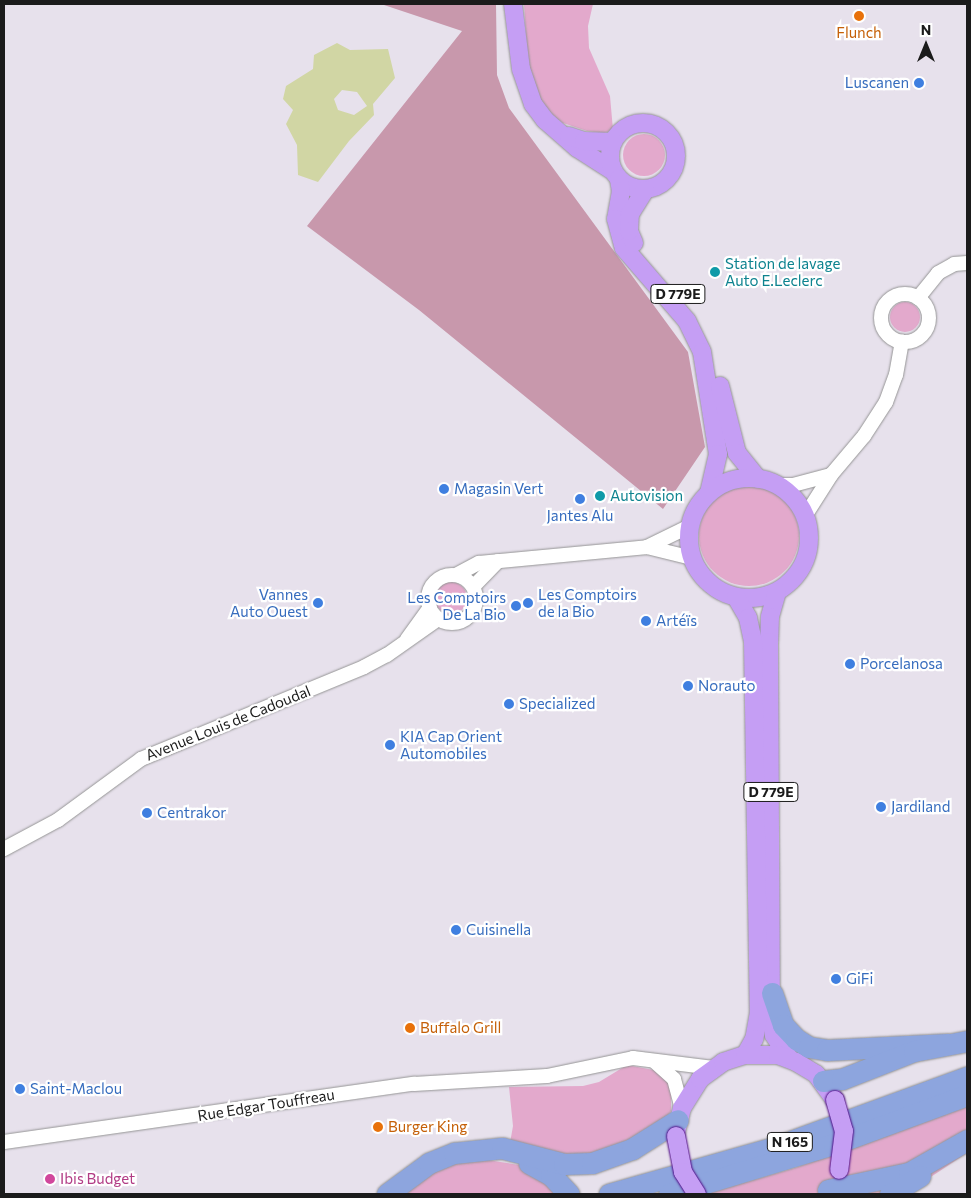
<!DOCTYPE html>
<meta charset="utf-8">
<style>
body{margin:0}
#map{position:relative;width:971px;height:1198px;overflow:hidden;background:#e7e1ec;font-family:Commissioner,sans-serif}
div>[style]{position:absolute}
[style*='--x']{left:calc(var(--x)*1px);top:calc(var(--y)*1px);width:calc(var(--w)*1px);rotate:calc(var(--a)*1deg)}
.grass>*{inset:0;background:#e3a9cc}
.round{border-radius:50%}
.forest>*{inset:0;background:#c898ac}
.water>*{inset:0;background:#d1d6a4}
.roads{filter:drop-shadow(0 0 1px #959595) drop-shadow(0 0 1px #959595)}
.minor>*{height:14px;margin:-7px;padding:0 7px;transform-origin:7px;border-radius:7px;background:#fff}
.minor>.ring{margin:-7px;padding:0;box-sizing:content-box;background:none;border:14px solid #fff;border-radius:50%}
.major>*{height:18px;margin:-9px;padding:0 9px;transform-origin:9px;border-radius:9px;background:#c59ef4}
.major>.ring{margin:-9px;padding:0;box-sizing:content-box;background:none;border:18px solid #c59ef4;border-radius:50%}
.highway>*{height:21px;margin:-10.5px;padding:0 10.5px;transform-origin:10.5px;border-radius:10.5px;background:#8da5de}
.bridges{filter:drop-shadow(0 0 1px #4f0b86) drop-shadow(0 0 1px #4f0b86)}
.major-bridge>*{height:18px;margin:-9px;padding:0 9px;transform-origin:9px;border-radius:9px;background:#c59ef4}
.dots>*{width:14px;height:14px;translate:-50% -50%;box-sizing:border-box;border:2px solid #fff;border-radius:50%}
span{translate:-50% -50%;white-space:nowrap;text-align:center;line-height:1.15;-webkit-text-stroke:4.5px #fff;paint-order:stroke}
.shield-label span{padding:1px 4px;background:#fff;border:1px solid;border-radius:4px;-webkit-text-stroke-width:0}
.shield-label{font-size:14px;color:#1b1b1b;font-weight:700}
.food-label{font-size:15px;color:#c56008}
.left{translate:0 -50%;text-align:left}
.shop-label{font-size:15px;color:#366cbe}
.right{translate:-100% -50%;text-align:right}
.culture-label{font-size:15px;color:#0d838f}
.street-label{font-size:15px;color:#1b1b1b}
.hotel-label{font-size:15px;color:#b23c85}
.frame{position:absolute;inset:0;border:5px solid #1b1b1b;pointer-events:none}
.north{position:absolute;left:901px;top:20px;width:50px;height:50px;-webkit-text-stroke:4px #fff;paint-order:stroke;rotate:0deg;font-size:14px;font-weight:700;line-height:20px;text-align:center;color:#1b1b1b}
.north::after{content:'';display:block;margin:auto;width:18px;height:22px;background:#1b1b1b;clip-path:polygon(50% 0,100% 100%,50% 72%,0 100%)}
</style>
<div id="map">
<div class="grass">
<i style="clip-path:polygon(524px 4px,593px 4px,588px 26px,589px 48px,610px 96px,613px 130px,604px 133px,587px 131px,563px 123px,549px 113px,537px 95px,528px 66px)"></i>
<i class="round" style="left:623px;top:134px;width:42px;height:42px"></i>
<i class="round" style="left:890px;top:302px;width:30px;height:30px"></i>
<i class="round" style="left:699px;top:486px;width:100px;height:100px"></i>
<i class="round" style="left:435px;top:582px;width:32px;height:32px"></i>
<i style="clip-path:polygon(627px 1065px,659px 1071px,671px 1086px,671px 1111px,663px 1122px,644px 1137px,576px 1160px,510px 1143px,513px 1126px,509px 1087px,583px 1086px,599px 1082px)"></i>
<i style="clip-path:polygon(967px 1105px,967px 1153px,905px 1194px,705px 1194px,795px 1168px)"></i>
<i style="clip-path:polygon(475px 1158px,519px 1165px,561px 1194px,396px 1194px,428px 1171px)"></i>
</div>
<div class="forest">
<i style="clip-path:polygon(381px 4px,496px 4px,497px 75px,509px 108px,688px 352px,705px 447px,663px 509px,419px 310px,307px 226px,462px 31px)"></i>
</div>
<div class="water">
<i style="clip-path:polygon(evenodd,337px 43px,350px 50px,388px 49px,395px 78px,373px 104px,374px 115px,349px 141px,318px 182px,298px 175px,297px 145px,286px 124px,293px 110px,283px 99px,286px 86px,313px 69px,314px 55px,337px 43px,342px 90px,357px 92px,367px 106px,354px 115px,338px 110px,334px 99px,342px 90px)"></i>
</div>
<div class="roads">
<div class="minor">
<i class="ring" style="left:881px;top:294px;width:34px;height:34px"></i>
<i style="--x:918;--y:298;--w:32;--a:-51"></i>
<i style="--x:938;--y:273;--w:18;--a:-29"></i>
<i style="--x:954;--y:264;--w:13;--a:-4"></i>
<i style="--x:778;--y:485;--w:15;--a:0"></i>
<i style="--x:793;--y:485;--w:39;--a:-15"></i>
<i style="--x:805;--y:516;--w:49;--a:-57.6"></i>
<i style="--x:831;--y:475;--w:51;--a:-49.8"></i>
<i style="--x:864;--y:436;--w:40;--a:-57.1"></i>
<i style="--x:886;--y:402;--w:29;--a:-70"></i>
<i style="--x:896;--y:375;--w:34;--a:-80"></i>
<i style="--x:647;--y:547;--w:48;--a:-26"></i>
<i style="--x:456;--y:575;--w:26;--a:-28"></i>
<i style="--x:479;--y:563;--w:169;--a:-5.4"></i>
<i style="--x:647;--y:547;--w:46;--a:13.7"></i>
<i class="ring" style="left:428px;top:575px;width:34px;height:34px"></i>
<i style="--x:473;--y:587;--w:36;--a:-46"></i>
<i style="--x:407;--y:639;--w:39;--a:-54"></i>
<i style="--x:4;--y:849;--w:61;--a:-28.2"></i>
<i style="--x:58;--y:820;--w:103;--a:-36.3"></i>
<i style="--x:141;--y:759;--w:241;--a:-22.4"></i>
<i style="--x:364;--y:667;--w:26;--a:-28"></i>
<i style="--x:387;--y:655;--w:62;--a:-35.2"></i>
<i style="--x:654;--y:1061;--w:27;--a:42"></i>
<i style="--x:674;--y:1079;--w:30;--a:75"></i>
<i style="--x:4;--y:1142;--w:414;--a:-8.1"></i>
<i style="--x:414;--y:1084;--w:133;--a:-3.4"></i>
<i style="--x:547;--y:1076;--w:88;--a:-11.8"></i>
<i style="--x:633;--y:1058;--w:81;--a:7.1"></i>
</div>
<div class="major">
<i style="--x:513;--y:4;--w:65;--a:83"></i>
<i style="--x:521;--y:69;--w:37;--a:71"></i>
<i style="--x:533;--y:104;--w:20;--a:53"></i>
<i style="--x:545;--y:120;--w:43;--a:41.2"></i>
<i style="--x:577;--y:148;--w:43;--a:32.6"></i>
<i class="ring" style="left:610px;top:123px;width:48px;height:48px"></i>
<i style="--x:569;--y:136;--w:16;--a:18"></i>
<i style="--x:584;--y:141;--w:29;--a:2"></i>
<i style="--x:619;--y:179;--w:12;--a:81"></i>
<i style="--x:621;--y:191;--w:28;--a:100"></i>
<i style="--x:616;--y:219;--w:30;--a:75"></i>
<i style="--x:624;--y:248;--w:96;--a:49.2"></i>
<i style="--x:687;--y:321;--w:34;--a:64"></i>
<i style="--x:702;--y:352;--w:103;--a:81.1"></i>
<i style="--x:718;--y:454;--w:40;--a:103"></i>
<i style="--x:634;--y:243;--w:13;--a:-113"></i>
<i style="--x:629;--y:231;--w:17;--a:-87"></i>
<i style="--x:630;--y:214;--w:28;--a:-58"></i>
<i style="--x:720;--y:386;--w:69;--a:75.8"></i>
<i style="--x:737;--y:453;--w:33;--a:51"></i>
<i class="ring" style="left:689px;top:478px;width:102px;height:102px"></i>
<i style="--x:777;--y:592;--w:26;--a:106"></i>
<i style="--x:770;--y:617;--w:25;--a:92"></i>
<i style="--x:769;--y:642;--w:370;--a:89.7"></i>
<i style="--x:771;--y:1012;--w:23;--a:83"></i>
<i style="--x:774;--y:1035;--w:27;--a:57"></i>
<i style="--x:736;--y:597;--w:24;--a:60"></i>
<i style="--x:748;--y:618;--w:25;--a:78"></i>
<i style="--x:753;--y:642;--w:370;--a:89.1"></i>
<i style="--x:759;--y:1012;--w:27;--a:100"></i>
<i style="--x:754;--y:1039;--w:18;--a:119"></i>
<i style="--x:676;--y:1132;--w:25;--a:-76"></i>
<i style="--x:682;--y:1108;--w:34;--a:-58"></i>
<i style="--x:700;--y:1079;--w:29;--a:-36"></i>
<i style="--x:723;--y:1062;--w:23;--a:-18"></i>
<i style="--x:745;--y:1055;--w:33;--a:0"></i>
<i style="--x:778;--y:1055;--w:19;--a:21"></i>
<i style="--x:796;--y:1062;--w:23;--a:31"></i>
<i style="--x:816;--y:1074;--w:32;--a:54"></i>
</div>
<div class="highway">
<i style="--x:772;--y:993;--w:34;--a:71"></i>
<i style="--x:783;--y:1025;--w:19;--a:47"></i>
<i style="--x:796;--y:1039;--w:15;--a:32"></i>
<i style="--x:809;--y:1047;--w:18;--a:9"></i>
<i style="--x:827;--y:1050;--w:121;--a:-2.8"></i>
<i style="--x:823;--y:1081;--w:19;--a:-6"></i>
<i style="--x:842;--y:1079;--w:77;--a:-21.3"></i>
<i style="--x:914;--y:1051;--w:54;--a:-10.7"></i>
<i style="--x:529;--y:1163;--w:25;--a:29"></i>
<i style="--x:551;--y:1175;--w:26;--a:47"></i>
<i style="--x:828;--y:1190;--w:83;--a:-11.9"></i>
<i style="--x:909;--y:1173;--w:67;--a:-29.6"></i>
<i style="--x:387;--y:1194;--w:52;--a:-36.4"></i>
<i style="--x:429;--y:1163;--w:27;--a:-22"></i>
<i style="--x:454;--y:1153;--w:48;--a:-5.9"></i>
<i style="--x:502;--y:1148;--w:64;--a:14.5"></i>
<i style="--x:564;--y:1164;--w:28;--a:-2"></i>
<i style="--x:592;--y:1163;--w:42;--a:-19.3"></i>
<i style="--x:632;--y:1149;--w:54;--a:-32.2"></i>
<i style="--x:609;--y:1194;--w:169;--a:-15.8"></i>
<i style="--x:772;--y:1148;--w:208;--a:-20"></i>
<i style="--x:669;--y:1194;--w:172;--a:-16.9"></i>
<i style="--x:834;--y:1144;--w:142;--a:-20.2"></i>
<i style="--x:890;--y:1194;--w:35;--a:-31"></i>
</div>
</div>
<div class="bridges">
<div class="major-bridge">
<i style="--x:835;--y:1100;--w:32;--a:74"></i>
<i style="--x:844;--y:1131;--w:39;--a:97"></i>
<i style="--x:676;--y:1136;--w:37;--a:79"></i>
<i style="--x:683;--y:1172;--w:26;--a:58"></i>
</div>
</div>
<div class="dots">
<i style="left:859px;top:16px;background:#e8710a"></i>
<i style="left:919px;top:83px;background:#3f7fe0"></i>
<i style="left:715px;top:272px;background:#0f9aa8"></i>
<i style="left:444px;top:489px;background:#3f7fe0"></i>
<i style="left:600px;top:496px;background:#0f9aa8"></i>
<i style="left:580px;top:499px;background:#3f7fe0"></i>
<i style="left:318px;top:603px;background:#3f7fe0"></i>
<i style="left:528px;top:603px;background:#3f7fe0"></i>
<i style="left:516px;top:606px;background:#3f7fe0"></i>
<i style="left:646px;top:621px;background:#3f7fe0"></i>
<i style="left:850px;top:664px;background:#3f7fe0"></i>
<i style="left:688px;top:686px;background:#3f7fe0"></i>
<i style="left:509px;top:704px;background:#3f7fe0"></i>
<i style="left:390px;top:745px;background:#3f7fe0"></i>
<i style="left:881px;top:807px;background:#3f7fe0"></i>
<i style="left:147px;top:813px;background:#3f7fe0"></i>
<i style="left:456px;top:930px;background:#3f7fe0"></i>
<i style="left:836px;top:979px;background:#3f7fe0"></i>
<i style="left:410px;top:1028px;background:#e8710a"></i>
<i style="left:20px;top:1089px;background:#3f7fe0"></i>
<i style="left:378px;top:1127px;background:#e8710a"></i>
<i style="left:50px;top:1179px;background:#d1479c"></i>
</div>
<div class="shield-label">
<span style="left:678px;top:294px">D 779E</span>
<span style="left:771px;top:792px">D 779E</span>
<span style="left:790px;top:1142px">N 165</span>
</div>
<div class="food-label">
<span style="left:859px;top:33px">Flunch</span>
<span class="left" style="left:420px;top:1028px">Buffalo Grill</span>
<span class="left" style="left:388px;top:1127px">Burger King</span>
</div>
<div class="shop-label">
<span class="right" style="left:909px;top:83px">Luscanen</span>
<span class="left" style="left:454px;top:489px">Magasin Vert</span>
<span style="left:580px;top:516px">Jantes Alu</span>
<span class="right" style="left:308px;top:603px">Vannes<br>Auto Ouest</span>
<span class="left" style="left:538px;top:603px">Les Comptoirs<br>de la Bio</span>
<span class="right" style="left:506px;top:606px">Les Comptoirs<br>De La Bio</span>
<span class="left" style="left:656px;top:621px">Artéïs</span>
<span class="left" style="left:860px;top:664px">Porcelanosa</span>
<span class="left" style="left:698px;top:686px">Norauto</span>
<span class="left" style="left:519px;top:704px">Specialized</span>
<span class="left" style="left:400px;top:745px">KIA Cap Orient<br>Automobiles</span>
<span class="left" style="left:891px;top:807px">Jardiland</span>
<span class="left" style="left:157px;top:813px">Centrakor</span>
<span class="left" style="left:466px;top:930px">Cuisinella</span>
<span class="left" style="left:846px;top:979px">GiFi</span>
<span class="left" style="left:30px;top:1089px">Saint-Maclou</span>
</div>
<div class="culture-label">
<span class="left" style="left:725px;top:272px">Station de lavage<br>Auto E.Leclerc</span>
<span class="left" style="left:610px;top:496px">Autovision</span>
</div>
<div class="street-label">
<span style="left:228px;top:723px;rotate:-22deg">Avenue Louis de Cadoudal</span>
<span style="left:266px;top:1105px;rotate:-9deg">Rue Edgar Touffreau</span>
</div>
<div class="hotel-label">
<span class="left" style="left:60px;top:1179px">Ibis Budget</span>
</div>
<div class="frame"></div>
<div class="north">N</div>
</div>
